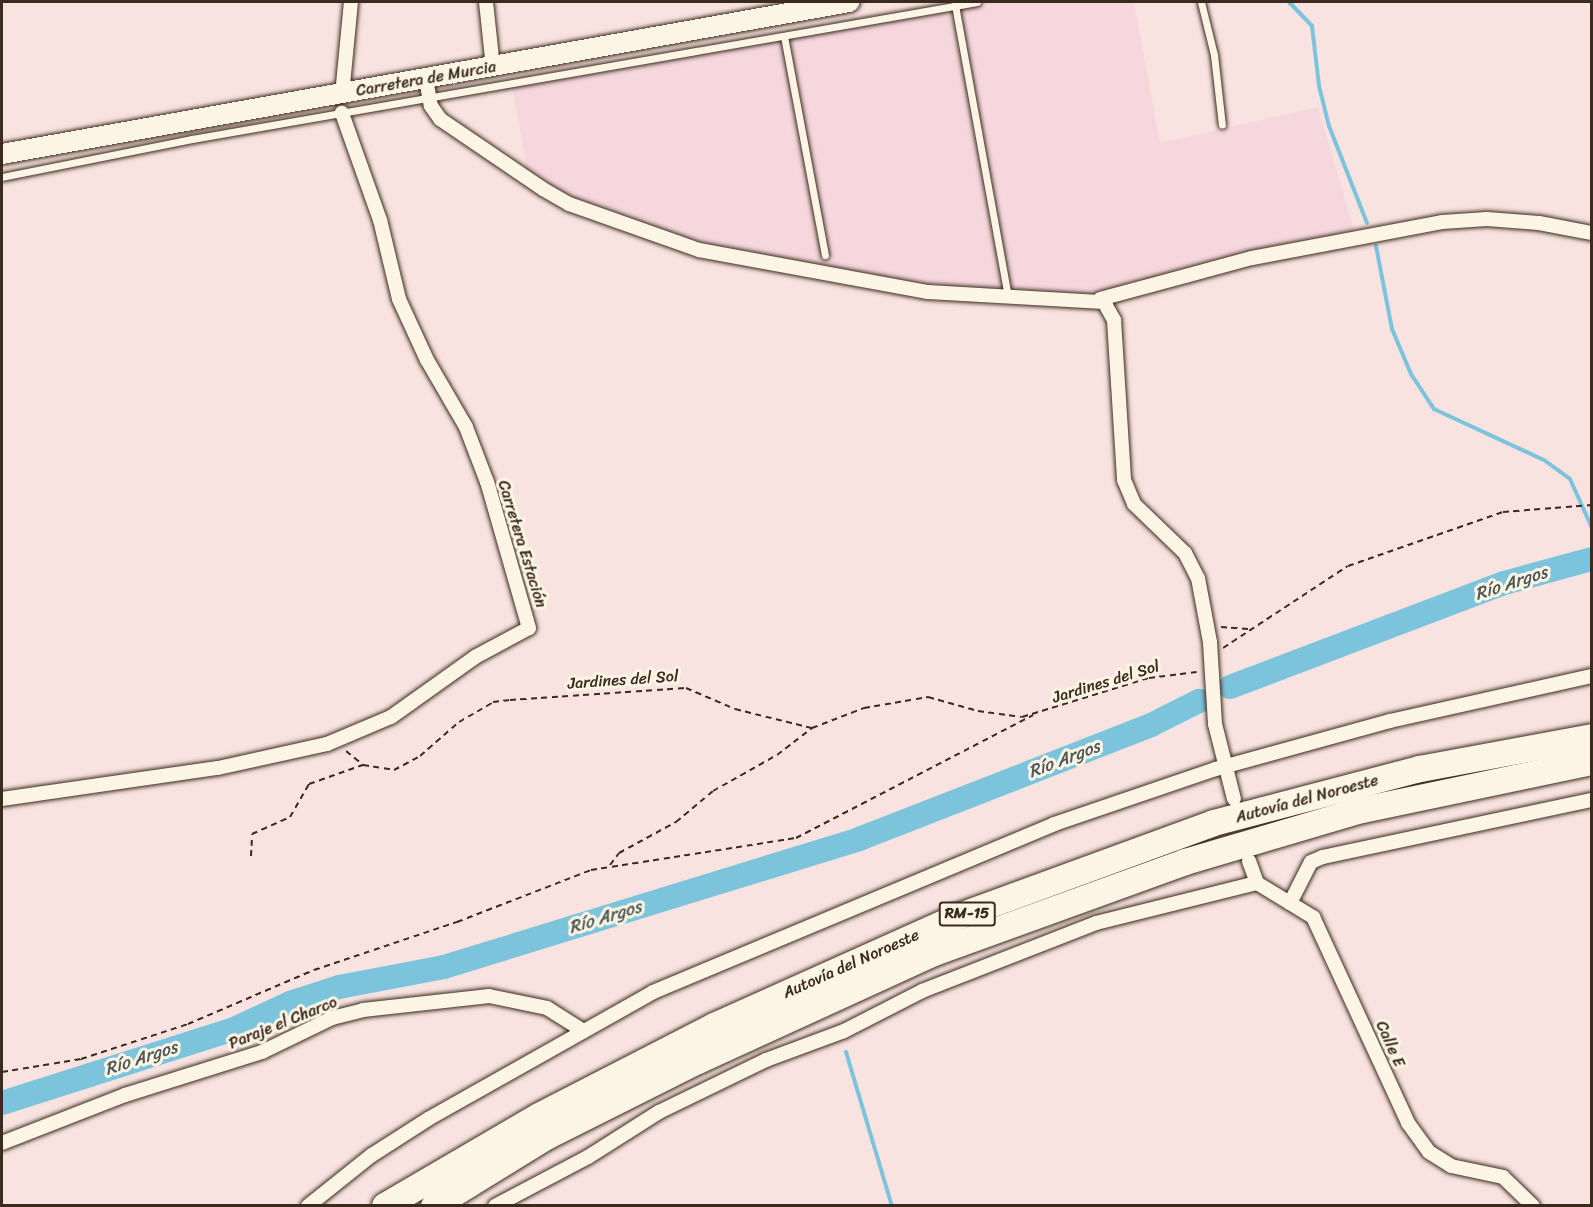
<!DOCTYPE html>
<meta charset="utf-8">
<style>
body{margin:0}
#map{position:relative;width:1593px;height:1207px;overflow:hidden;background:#f8e3e0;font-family:Sriracha,sans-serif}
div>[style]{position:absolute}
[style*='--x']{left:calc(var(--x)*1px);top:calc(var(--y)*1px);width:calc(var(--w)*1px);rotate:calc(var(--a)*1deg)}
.built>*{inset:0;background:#f5d7dd}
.stream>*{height:4px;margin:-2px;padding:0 2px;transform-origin:2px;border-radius:2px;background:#7cc4dc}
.river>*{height:24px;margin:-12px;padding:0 12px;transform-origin:12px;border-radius:12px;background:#7cc4dc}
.path>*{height:2px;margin-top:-1px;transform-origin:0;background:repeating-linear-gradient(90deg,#3b2a1e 0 6px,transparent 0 10.5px)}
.roads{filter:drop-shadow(0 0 2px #3b2a1e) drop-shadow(0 0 2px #3b2a1e)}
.lane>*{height:7px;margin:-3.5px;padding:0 3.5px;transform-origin:3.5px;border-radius:3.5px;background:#fcf5e5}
.street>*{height:14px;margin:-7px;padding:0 7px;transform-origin:7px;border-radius:7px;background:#fcf5e5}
.secondary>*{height:20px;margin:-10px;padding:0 10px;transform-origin:10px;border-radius:10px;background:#fcf5e5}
.highway>*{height:26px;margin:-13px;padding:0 13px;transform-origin:13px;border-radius:13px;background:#fcf5e5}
span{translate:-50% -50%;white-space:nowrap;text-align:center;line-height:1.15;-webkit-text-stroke:6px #fcf5e5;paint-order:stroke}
.shield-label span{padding:2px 4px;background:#fcf5e5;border:2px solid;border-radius:4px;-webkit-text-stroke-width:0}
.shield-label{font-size:15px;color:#3b2a1e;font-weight:700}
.street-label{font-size:16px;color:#3b2a1e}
.water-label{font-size:18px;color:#4e5857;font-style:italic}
.frame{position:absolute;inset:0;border:3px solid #3b2a1e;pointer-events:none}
</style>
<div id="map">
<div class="built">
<i style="clip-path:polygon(977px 2px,1134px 2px,1160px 143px,1318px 107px,1356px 237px,1100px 299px,991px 298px,725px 256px,627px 223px,529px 180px,512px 84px)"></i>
</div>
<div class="stream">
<i style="--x:1289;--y:2;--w:33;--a:46"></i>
<i style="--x:1312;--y:26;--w:60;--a:83.3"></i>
<i style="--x:1319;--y:86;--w:41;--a:76"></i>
<i style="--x:1329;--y:126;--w:104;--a:68.6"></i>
<i style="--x:1376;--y:246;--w:85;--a:79.1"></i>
<i style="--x:1392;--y:329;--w:49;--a:67.1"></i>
<i style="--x:1411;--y:374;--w:42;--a:56.7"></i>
<i style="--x:1434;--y:409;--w:121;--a:24.9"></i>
<i style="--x:1544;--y:460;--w:32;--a:36"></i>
<i style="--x:1570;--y:479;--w:54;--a:65.8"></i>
<i style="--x:846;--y:1052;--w:161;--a:73.4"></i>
<i style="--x:2;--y:1099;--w:4;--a:56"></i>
</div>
<div class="river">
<i style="--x:1230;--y:687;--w:293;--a:-20.8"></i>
<i style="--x:1504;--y:583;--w:91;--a:-15.3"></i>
<i style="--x:2;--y:1103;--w:244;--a:-17.7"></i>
<i style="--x:234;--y:1029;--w:62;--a:-24.9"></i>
<i style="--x:290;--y:1003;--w:52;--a:-18.1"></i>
<i style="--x:339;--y:987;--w:107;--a:-10.8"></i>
<i style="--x:444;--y:967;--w:434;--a:-17.1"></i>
<i style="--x:859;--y:839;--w:313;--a:-21.3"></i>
<i style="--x:1151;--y:725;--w:54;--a:-26.6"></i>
</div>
<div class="path">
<i style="--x:1221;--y:627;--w:27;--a:4"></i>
<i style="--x:1223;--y:648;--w:149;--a:-33.3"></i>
<i style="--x:1348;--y:566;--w:164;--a:-19.2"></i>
<i style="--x:1503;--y:512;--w:89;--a:-4.5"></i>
<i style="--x:346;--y:751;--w:22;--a:39"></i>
<i style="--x:363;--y:765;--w:31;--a:9"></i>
<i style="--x:394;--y:770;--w:30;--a:-28"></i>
<i style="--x:420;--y:756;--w:52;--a:-41.1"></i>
<i style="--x:459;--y:722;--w:39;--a:-30"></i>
<i style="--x:493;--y:702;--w:17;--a:-7"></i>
<i style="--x:510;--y:700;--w:176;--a:-3.9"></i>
<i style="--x:686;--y:688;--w:53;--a:23.2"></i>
<i style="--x:735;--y:709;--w:79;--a:13.9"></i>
<i style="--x:812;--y:728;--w:56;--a:-21"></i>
<i style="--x:864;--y:708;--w:65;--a:-9.8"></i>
<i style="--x:928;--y:697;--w:52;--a:15.6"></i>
<i style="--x:978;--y:711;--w:44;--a:7.8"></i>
<i style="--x:1022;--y:717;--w:133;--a:-17.1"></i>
<i style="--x:1149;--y:678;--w:48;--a:-7.1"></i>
<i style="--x:251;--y:856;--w:22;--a:-87"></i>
<i style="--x:252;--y:834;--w:42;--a:-24.1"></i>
<i style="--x:290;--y:817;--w:38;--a:-60"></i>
<i style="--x:309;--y:784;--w:57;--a:-19.4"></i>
<i style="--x:610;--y:865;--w:15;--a:-53"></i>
<i style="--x:619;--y:853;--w:65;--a:-28.5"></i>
<i style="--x:676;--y:822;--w:48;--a:-40"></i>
<i style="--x:713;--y:791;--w:73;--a:-29.4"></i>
<i style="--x:777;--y:755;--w:44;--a:-37.6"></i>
<i style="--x:2;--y:1072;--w:80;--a:-9.3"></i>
<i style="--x:81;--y:1059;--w:113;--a:-18.1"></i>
<i style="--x:188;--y:1024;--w:137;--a:-23.2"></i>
<i style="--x:314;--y:970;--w:151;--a:-18.6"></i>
<i style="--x:457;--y:922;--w:144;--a:-21.2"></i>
<i style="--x:591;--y:870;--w:207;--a:-8.9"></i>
<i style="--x:796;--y:838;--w:267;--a:-27.4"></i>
</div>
<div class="roads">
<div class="lane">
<i style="--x:1201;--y:2;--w:55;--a:76.2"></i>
<i style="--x:1214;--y:55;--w:70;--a:83.5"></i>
<i style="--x:955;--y:5;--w:298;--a:79.7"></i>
<i style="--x:784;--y:36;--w:223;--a:79.4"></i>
<i style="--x:2;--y:177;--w:194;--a:-11.3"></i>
<i style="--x:192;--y:139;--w:797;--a:-9.9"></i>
</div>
<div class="street">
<i style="--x:486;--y:2;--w:65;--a:83.9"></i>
<i style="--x:426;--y:79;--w:27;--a:80"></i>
<i style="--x:431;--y:106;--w:16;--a:55"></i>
<i style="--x:440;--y:119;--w:125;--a:34.2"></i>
<i style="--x:543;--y:189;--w:30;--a:30"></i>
<i style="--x:569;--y:204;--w:138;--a:19.5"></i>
<i style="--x:699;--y:250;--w:233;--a:10.4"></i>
<i style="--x:928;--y:292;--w:176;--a:3.3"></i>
<i style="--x:1104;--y:302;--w:21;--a:61"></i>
<i style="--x:1114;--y:320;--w:160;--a:86.4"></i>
<i style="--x:1124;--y:480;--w:26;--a:67"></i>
<i style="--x:1134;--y:504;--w:71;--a:43.9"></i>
<i style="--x:1185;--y:553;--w:28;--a:63"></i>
<i style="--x:1198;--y:578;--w:65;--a:79.4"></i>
<i style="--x:1210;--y:642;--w:82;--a:86.5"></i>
<i style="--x:1215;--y:724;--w:77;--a:75.8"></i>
<i style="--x:342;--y:95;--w:93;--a:-84.5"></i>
<i style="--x:1100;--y:299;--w:157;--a:-15.1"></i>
<i style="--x:1252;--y:258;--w:193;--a:-10.7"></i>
<i style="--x:1442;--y:222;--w:45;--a:-3.8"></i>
<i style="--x:1487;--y:219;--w:52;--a:4.4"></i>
<i style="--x:1539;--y:223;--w:54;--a:10.7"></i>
<i style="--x:2;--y:799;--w:218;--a:-8.2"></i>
<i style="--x:218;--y:768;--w:112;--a:-12.4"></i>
<i style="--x:327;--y:744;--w:69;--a:-22.9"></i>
<i style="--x:391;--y:717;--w:103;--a:-35.5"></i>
<i style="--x:475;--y:657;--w:61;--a:-28.2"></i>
<i style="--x:529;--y:628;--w:152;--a:-106"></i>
<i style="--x:487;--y:482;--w:59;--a:-110.9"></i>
<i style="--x:466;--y:427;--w:78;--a:-120.2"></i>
<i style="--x:427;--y:360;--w:67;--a:-114.7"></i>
<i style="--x:399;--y:299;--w:81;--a:-103.5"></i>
<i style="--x:380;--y:220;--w:114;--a:-109.6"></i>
<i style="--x:1249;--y:861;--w:23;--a:70"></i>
<i style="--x:1257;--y:883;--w:66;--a:31.3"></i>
<i style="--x:1313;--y:917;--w:227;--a:65.2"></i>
<i style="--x:1408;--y:1123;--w:36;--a:54"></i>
<i style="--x:1429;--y:1152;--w:26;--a:32"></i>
<i style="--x:1451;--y:1166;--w:53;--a:11.9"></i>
<i style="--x:1503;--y:1177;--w:42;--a:44"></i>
<i style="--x:1290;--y:903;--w:46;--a:-62.9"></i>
<i style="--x:1311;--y:862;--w:13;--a:-23"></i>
<i style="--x:1323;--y:857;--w:275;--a:-12"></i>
<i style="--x:2;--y:1143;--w:132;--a:-21.3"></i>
<i style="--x:125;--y:1095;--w:144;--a:-17.4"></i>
<i style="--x:262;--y:1052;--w:78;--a:-25.9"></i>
<i style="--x:332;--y:1018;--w:32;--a:-14"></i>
<i style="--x:363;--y:1010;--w:127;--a:-6.3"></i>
<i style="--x:489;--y:996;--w:59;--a:11.7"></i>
<i style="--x:547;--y:1008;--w:41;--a:32.2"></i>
<i style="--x:308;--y:1206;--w:82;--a:-38.6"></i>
<i style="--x:372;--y:1155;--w:67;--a:-32.7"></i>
<i style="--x:428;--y:1119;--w:258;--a:-29.4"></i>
<i style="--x:653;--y:992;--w:435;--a:-22.7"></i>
<i style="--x:1054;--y:824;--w:171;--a:-18.8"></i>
<i style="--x:1216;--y:769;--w:180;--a:-15.4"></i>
<i style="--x:1390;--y:721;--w:207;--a:-12.6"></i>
<i style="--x:495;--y:1206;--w:105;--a:-27.8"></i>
<i style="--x:588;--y:1157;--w:84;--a:-32.4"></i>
<i style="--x:659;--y:1112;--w:119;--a:-25.9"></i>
<i style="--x:766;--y:1060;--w:83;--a:-20.4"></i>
<i style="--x:844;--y:1031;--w:88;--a:-27.1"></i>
<i style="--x:922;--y:991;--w:187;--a:-21.3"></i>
<i style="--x:1096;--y:923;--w:166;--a:-14"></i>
</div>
<div class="secondary">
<i style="--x:2;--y:154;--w:861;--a:-10.17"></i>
</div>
<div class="highway">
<i style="--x:385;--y:1206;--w:178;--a:-30.3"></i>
<i style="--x:539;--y:1116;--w:197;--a:-27.2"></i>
<i style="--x:714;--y:1026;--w:269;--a:-24.1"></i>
<i style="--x:960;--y:916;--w:270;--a:-20.1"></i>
<i style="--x:1214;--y:823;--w:213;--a:-14.7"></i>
<i style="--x:1420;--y:769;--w:175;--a:-10.5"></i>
<i style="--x:434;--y:1206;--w:134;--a:-31.6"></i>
<i style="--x:548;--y:1136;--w:168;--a:-26.6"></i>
<i style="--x:698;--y:1061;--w:260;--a:-24.6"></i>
<i style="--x:934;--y:953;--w:267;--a:-19.9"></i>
<i style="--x:1185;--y:862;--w:184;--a:-16.4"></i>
<i style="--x:1362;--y:810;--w:235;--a:-11.8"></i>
</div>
</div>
<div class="shield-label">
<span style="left:967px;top:914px">RM-15</span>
</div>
<div class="street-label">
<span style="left:426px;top:79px;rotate:-10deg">Carretera de Murcia</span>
<span style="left:522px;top:544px;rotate:73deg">Carretera Estación</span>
<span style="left:623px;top:680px;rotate:-4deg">Jardines del Sol</span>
<span style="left:1106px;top:682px;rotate:-17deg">Jardines del Sol</span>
<span style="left:1307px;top:799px;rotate:-15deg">Autovía del Noroeste</span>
<span style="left:851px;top:964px;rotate:-24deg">Autovía del Noroeste</span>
<span style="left:283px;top:1023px;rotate:-22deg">Paraje el Charco</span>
<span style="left:1390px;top:1044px;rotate:66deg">Calle E</span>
</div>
<div class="water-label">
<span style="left:1511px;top:583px;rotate:-18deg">Río Argos</span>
<span style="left:1064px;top:759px;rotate:-21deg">Río Argos</span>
<span style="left:605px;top:917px;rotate:-17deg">Río Argos</span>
<span style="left:141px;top:1058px;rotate:-18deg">Río Argos</span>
</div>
<div class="frame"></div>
</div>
